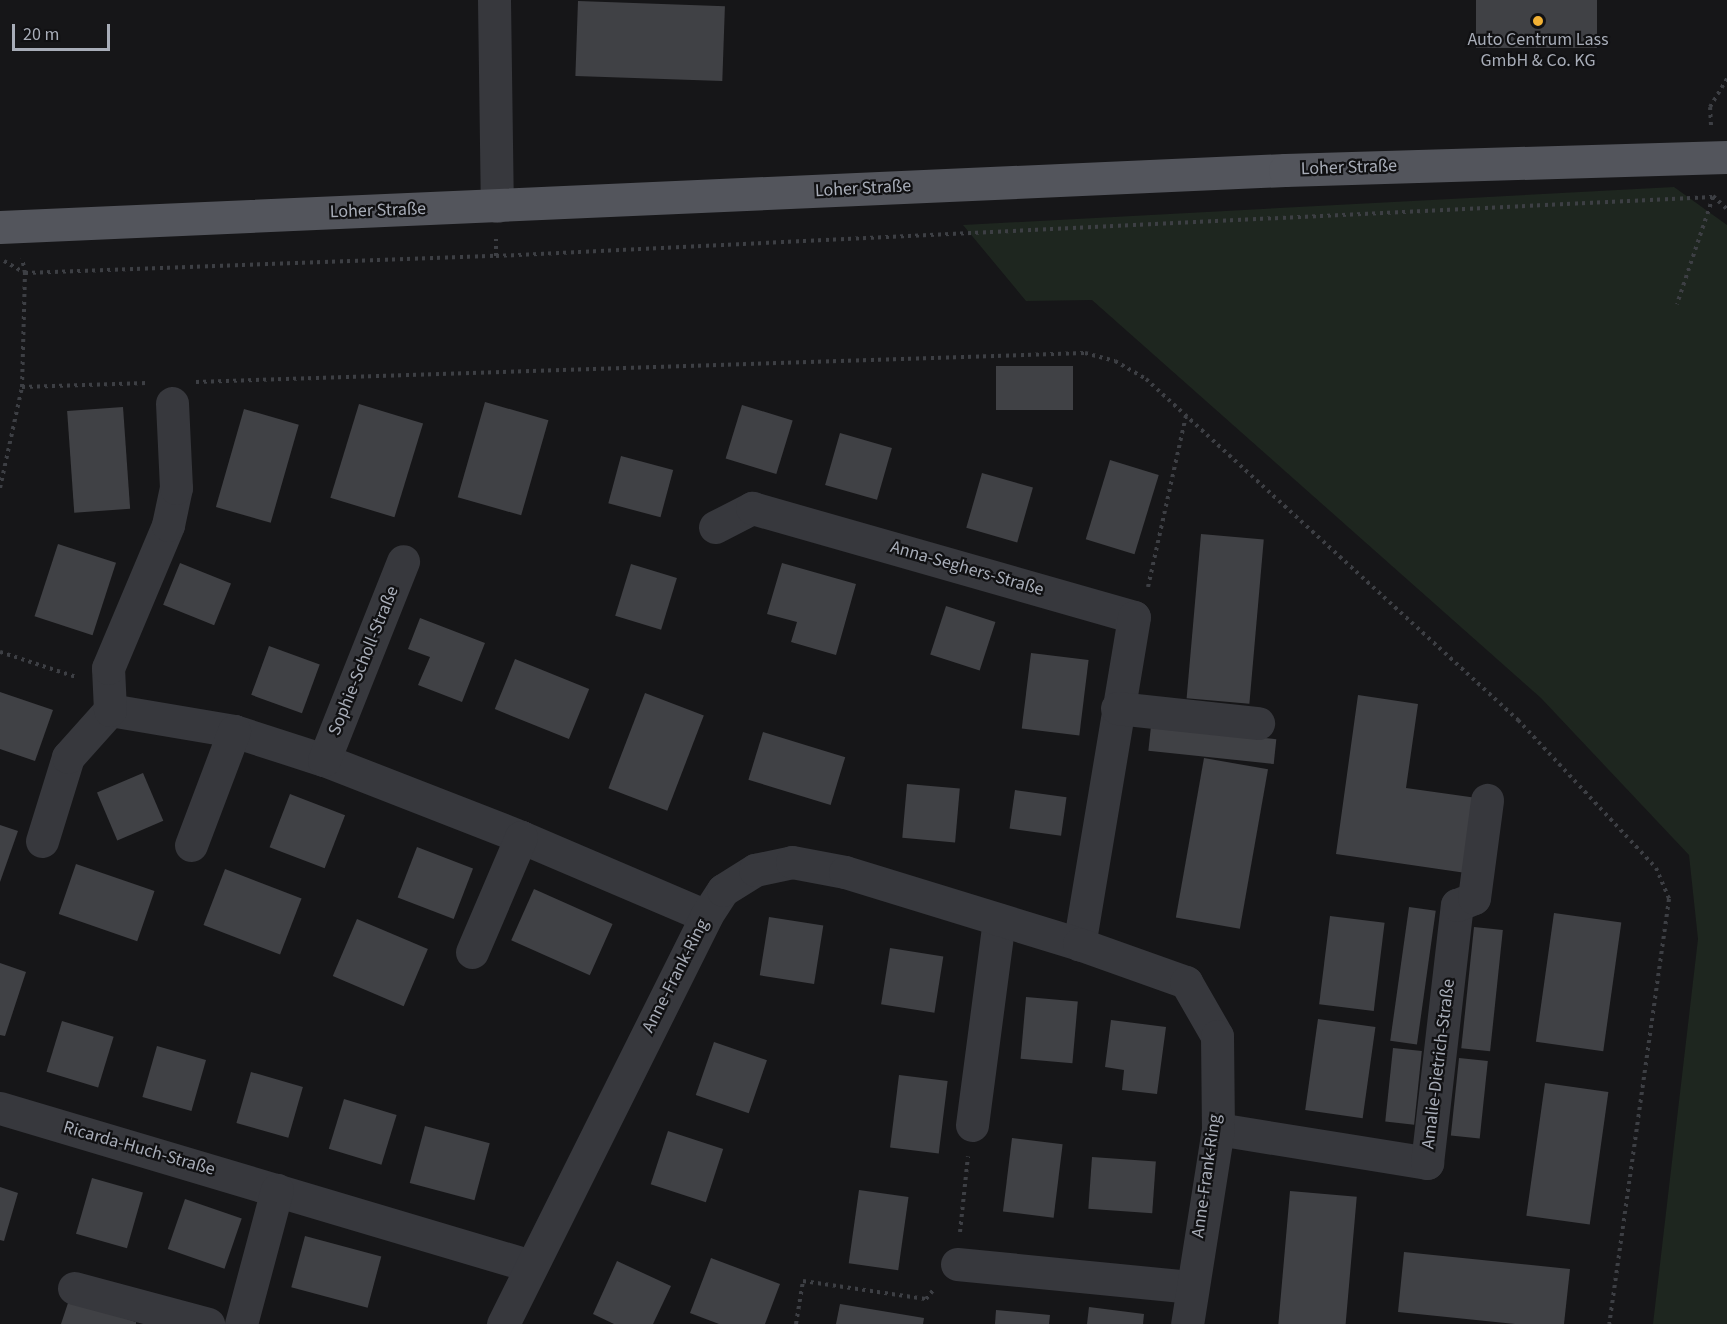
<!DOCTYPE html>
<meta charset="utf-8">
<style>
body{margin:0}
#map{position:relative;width:1727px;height:1324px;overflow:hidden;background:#161618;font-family:"Source Sans 3",sans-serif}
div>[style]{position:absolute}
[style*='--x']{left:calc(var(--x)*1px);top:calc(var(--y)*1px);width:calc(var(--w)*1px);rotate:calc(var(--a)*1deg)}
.green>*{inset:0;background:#1e261f}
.building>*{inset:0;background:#404145;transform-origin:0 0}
.path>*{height:4px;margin-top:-2px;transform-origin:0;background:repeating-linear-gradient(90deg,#3d3f44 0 3px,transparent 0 7.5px)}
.minor>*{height:33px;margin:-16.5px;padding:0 16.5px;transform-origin:16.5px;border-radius:16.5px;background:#37383d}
.major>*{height:33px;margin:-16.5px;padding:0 16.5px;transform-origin:16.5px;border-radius:16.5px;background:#53555c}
.dots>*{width:16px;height:16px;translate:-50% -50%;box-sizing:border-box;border:3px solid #111113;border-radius:50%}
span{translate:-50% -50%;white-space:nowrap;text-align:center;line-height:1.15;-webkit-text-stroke:4.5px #111113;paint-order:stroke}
.poi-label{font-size:18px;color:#a8adb8}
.street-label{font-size:18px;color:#a8adb8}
.scale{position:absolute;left:12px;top:24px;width:98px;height:27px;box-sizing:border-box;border:3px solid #a8adb8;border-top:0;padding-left:8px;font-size:18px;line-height:21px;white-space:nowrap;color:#a8adb8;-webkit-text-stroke:4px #111113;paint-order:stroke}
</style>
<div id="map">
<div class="green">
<i style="clip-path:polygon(1674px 187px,1727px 225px,1727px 1324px,1653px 1324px,1698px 939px,1689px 855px,1541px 698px,1092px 300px,1026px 301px,963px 225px)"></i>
</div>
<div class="building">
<i style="left:1476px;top:0;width:121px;height:48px"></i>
<i style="left:578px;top:1px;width:147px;height:75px;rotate:2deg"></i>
<i style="left:1073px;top:366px;width:44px;height:77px;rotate:90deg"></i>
<i style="left:485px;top:402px;width:66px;height:99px;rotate:16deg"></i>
<i style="left:359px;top:404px;width:67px;height:98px;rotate:17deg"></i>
<i style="left:742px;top:405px;width:53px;height:56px;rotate:17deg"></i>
<i style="left:123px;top:407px;width:102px;height:56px;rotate:86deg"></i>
<i style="left:244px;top:409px;width:57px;height:102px;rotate:16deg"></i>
<i style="left:840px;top:433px;width:54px;height:54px;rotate:16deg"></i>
<i style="left:621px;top:456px;width:54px;height:49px;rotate:15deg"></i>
<i style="left:1110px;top:460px;width:51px;height:83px;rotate:17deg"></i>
<i style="left:982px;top:473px;width:53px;height:57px;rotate:16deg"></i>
<i style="left:1201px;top:534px;width:63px;height:165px;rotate:5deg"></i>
<i style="left:58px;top:544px;width:61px;height:76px;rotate:18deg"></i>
<i style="left:180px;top:563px;width:55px;height:45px;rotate:22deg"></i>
<i style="clip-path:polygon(782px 563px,856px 584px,836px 655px,791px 642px,797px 622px,767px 614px)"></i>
<i style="left:631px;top:564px;width:48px;height:54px;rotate:17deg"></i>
<i style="left:946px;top:606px;width:52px;height:51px;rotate:18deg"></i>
<i style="clip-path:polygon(420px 618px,485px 643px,462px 702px,418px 685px,430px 657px,408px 649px)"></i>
<i style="left:269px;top:646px;width:54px;height:52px;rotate:20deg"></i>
<i style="left:1031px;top:653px;width:58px;height:76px;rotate:7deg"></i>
<i style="left:515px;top:659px;width:80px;height:54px;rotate:22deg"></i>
<i style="clip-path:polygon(0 692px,53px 710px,35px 761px,0 749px)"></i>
<i style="left:645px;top:693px;width:63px;height:102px;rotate:21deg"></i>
<i style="clip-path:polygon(1358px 695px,1418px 704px,1406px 788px,1477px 798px,1466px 873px,1336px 854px)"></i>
<i style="left:1151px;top:726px;width:126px;height:25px;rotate:6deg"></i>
<i style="left:763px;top:732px;width:86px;height:50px;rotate:17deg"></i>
<i style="left:1204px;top:758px;width:65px;height:162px;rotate:10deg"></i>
<i style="left:143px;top:773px;width:52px;height:50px;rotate:67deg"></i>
<i style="left:907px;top:784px;width:53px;height:54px;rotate:5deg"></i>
<i style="left:1015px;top:790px;width:52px;height:39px;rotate:8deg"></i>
<i style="left:290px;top:794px;width:59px;height:57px;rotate:21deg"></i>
<i style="clip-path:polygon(0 825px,18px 831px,0 882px)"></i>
<i style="left:417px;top:847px;width:60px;height:54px;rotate:21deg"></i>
<i style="left:76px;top:864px;width:83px;height:53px;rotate:19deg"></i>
<i style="left:225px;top:869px;width:82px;height:60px;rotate:21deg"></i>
<i style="left:534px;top:889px;width:86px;height:56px;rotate:24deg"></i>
<i style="left:1409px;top:907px;width:27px;height:135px;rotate:8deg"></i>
<i style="left:1554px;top:913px;width:68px;height:130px;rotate:8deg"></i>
<i style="left:1330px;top:916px;width:55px;height:89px;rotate:7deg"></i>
<i style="left:769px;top:917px;width:55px;height:59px;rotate:9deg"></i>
<i style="left:357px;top:919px;width:77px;height:62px;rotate:23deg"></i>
<i style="left:1474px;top:927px;width:29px;height:122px;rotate:6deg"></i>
<i style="left:890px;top:948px;width:54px;height:57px;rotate:9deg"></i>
<i style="clip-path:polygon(0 963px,26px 972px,5px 1036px,0 1035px)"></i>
<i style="left:1026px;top:997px;width:52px;height:62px;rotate:5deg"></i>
<i style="left:1318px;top:1019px;width:58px;height:92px;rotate:8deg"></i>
<i style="clip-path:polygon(1111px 1020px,1166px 1027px,1157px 1094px,1122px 1090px,1124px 1070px,1105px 1067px)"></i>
<i style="left:62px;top:1021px;width:54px;height:53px;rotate:17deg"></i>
<i style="left:714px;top:1042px;width:56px;height:56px;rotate:19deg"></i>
<i style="left:157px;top:1046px;width:51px;height:53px;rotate:16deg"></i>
<i style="left:1393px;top:1048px;width:29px;height:74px;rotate:6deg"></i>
<i style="left:1459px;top:1058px;width:29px;height:78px;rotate:6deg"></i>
<i style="left:251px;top:1072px;width:54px;height:53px;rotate:16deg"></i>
<i style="left:899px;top:1075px;width:49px;height:73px;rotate:7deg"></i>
<i style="left:1545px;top:1083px;width:64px;height:134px;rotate:8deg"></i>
<i style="left:344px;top:1099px;width:55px;height:52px;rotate:17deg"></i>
<i style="left:425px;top:1126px;width:67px;height:59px;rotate:15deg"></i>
<i style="left:668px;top:1131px;width:58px;height:56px;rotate:18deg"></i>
<i style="left:1012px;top:1138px;width:51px;height:74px;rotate:7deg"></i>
<i style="left:1092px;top:1157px;width:64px;height:52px;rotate:4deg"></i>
<i style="left:92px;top:1178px;width:53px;height:58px;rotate:16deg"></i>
<i style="clip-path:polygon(0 1187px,18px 1193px,4px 1241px,0 1240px)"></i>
<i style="left:859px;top:1190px;width:50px;height:74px;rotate:8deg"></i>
<i style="left:1290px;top:1191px;width:67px;height:134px;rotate:5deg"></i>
<i style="left:185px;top:1199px;width:60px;height:53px;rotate:19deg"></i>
<i style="left:305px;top:1236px;width:79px;height:53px;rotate:15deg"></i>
<i style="clip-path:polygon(1404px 1252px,1570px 1269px,1564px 1324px,1515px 1324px,1398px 1312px)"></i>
<i style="clip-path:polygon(711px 1258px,780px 1284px,765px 1324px,719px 1324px,690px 1313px)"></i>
<i style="clip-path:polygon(617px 1261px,671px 1286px,653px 1324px,614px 1324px,593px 1314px)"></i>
<i style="clip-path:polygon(69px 1300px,136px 1322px,136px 1324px,61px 1324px)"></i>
<i style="clip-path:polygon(840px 1304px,924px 1318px,923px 1324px,836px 1324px)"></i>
<i style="clip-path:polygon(1089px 1307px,1144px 1314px,1143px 1324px,1087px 1324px)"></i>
<i style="clip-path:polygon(996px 1310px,1050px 1315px,1049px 1324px,995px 1324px)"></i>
</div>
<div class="path">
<i style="--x:1711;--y:125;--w:18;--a:-93"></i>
<i style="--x:1710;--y:107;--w:33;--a:-59"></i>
<i style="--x:1713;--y:196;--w:19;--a:43"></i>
<i style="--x:496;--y:256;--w:17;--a:-90"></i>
<i style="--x:4;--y:261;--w:24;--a:30"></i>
<i style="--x:25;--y:273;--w:471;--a:-2.1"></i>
<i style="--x:496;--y:256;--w:1218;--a:-2.78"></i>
<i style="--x:1713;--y:197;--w:113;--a:108.6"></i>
<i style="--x:196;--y:382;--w:889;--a:-1.87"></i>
<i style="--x:1085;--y:353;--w:31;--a:15"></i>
<i style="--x:1115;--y:361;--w:36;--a:30"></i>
<i style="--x:1146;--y:379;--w:505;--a:42.51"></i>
<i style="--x:1518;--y:720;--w:202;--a:47"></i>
<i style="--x:1656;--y:868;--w:34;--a:67"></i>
<i style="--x:1669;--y:899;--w:429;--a:98"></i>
<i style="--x:22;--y:387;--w:125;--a:-1.8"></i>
<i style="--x:0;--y:488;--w:103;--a:-77.7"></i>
<i style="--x:22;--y:387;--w:114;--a:-88.5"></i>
<i style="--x:25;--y:273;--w:15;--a:-101"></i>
<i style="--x:1148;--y:587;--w:175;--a:-77.5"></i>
<i style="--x:0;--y:652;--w:80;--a:18.2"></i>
<i style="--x:960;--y:1232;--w:76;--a:-84"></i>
<i style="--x:796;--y:1324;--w:44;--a:-80.8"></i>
<i style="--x:803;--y:1281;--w:124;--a:8.3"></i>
<i style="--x:926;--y:1299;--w:14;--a:-51"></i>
</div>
<div class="minor">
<i style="--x:494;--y:0;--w:206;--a:89.2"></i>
<i style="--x:715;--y:527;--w:42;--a:-27.2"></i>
<i style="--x:752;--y:508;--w:397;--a:15.9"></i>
<i style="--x:1134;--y:617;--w:332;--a:99.5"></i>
<i style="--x:1117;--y:708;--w:142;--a:6.1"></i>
<i style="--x:110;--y:710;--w:126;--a:9.6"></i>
<i style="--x:234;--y:731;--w:95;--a:17.9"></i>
<i style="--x:324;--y:760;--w:212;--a:21.3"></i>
<i style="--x:521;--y:837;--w:201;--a:23.1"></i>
<i style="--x:324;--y:760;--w:214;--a:-68.3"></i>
<i style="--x:42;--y:841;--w:88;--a:-72.8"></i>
<i style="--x:68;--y:757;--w:63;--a:-48.2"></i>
<i style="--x:110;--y:710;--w:42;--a:-92.7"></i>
<i style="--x:108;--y:668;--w:155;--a:-67.2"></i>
<i style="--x:168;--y:525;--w:38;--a:-78"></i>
<i style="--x:176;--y:488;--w:85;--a:-92.7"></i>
<i style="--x:191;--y:845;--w:122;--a:-69.3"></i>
<i style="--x:472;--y:952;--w:125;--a:-66.9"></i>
<i style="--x:0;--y:1108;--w:554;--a:16.57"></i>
<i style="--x:972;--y:1125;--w:207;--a:-82.5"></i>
<i style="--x:1218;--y:1129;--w:212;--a:9.2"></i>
<i style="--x:1427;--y:1163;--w:260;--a:-83.4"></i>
<i style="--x:1457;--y:905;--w:18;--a:-22"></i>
<i style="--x:1474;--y:898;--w:99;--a:-82.4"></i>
<i style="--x:957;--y:1264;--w:234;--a:5.6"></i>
<i style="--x:74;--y:1288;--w:139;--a:15"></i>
<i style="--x:241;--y:1324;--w:139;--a:-75"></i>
<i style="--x:503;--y:1324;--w:456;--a:-63.5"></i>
<i style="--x:706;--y:916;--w:31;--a:-57"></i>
<i style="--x:723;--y:890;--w:38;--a:-32"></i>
<i style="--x:755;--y:870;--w:38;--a:-12"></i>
<i style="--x:792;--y:862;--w:54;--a:10.7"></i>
<i style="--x:845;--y:872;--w:245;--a:17.1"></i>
<i style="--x:1079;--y:944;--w:114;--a:19.6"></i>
<i style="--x:1186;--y:982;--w:62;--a:60.1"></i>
<i style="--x:1217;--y:1036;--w:93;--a:89.4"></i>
<i style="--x:1218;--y:1129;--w:197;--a:99"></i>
</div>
<div class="major">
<i style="--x:0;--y:227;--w:1286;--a:-2.54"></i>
<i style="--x:1285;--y:170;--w:442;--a:-1.7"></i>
</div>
<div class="dots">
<i style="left:1538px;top:21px;background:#f2b134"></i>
</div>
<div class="poi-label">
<span style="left:1538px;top:51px">Auto Centrum Lass<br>GmbH &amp; Co. KG</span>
</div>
<div class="street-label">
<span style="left:1349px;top:168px;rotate:-2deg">Loher Straße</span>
<span style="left:863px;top:189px;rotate:-3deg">Loher Straße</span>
<span style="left:378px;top:211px;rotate:-2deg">Loher Straße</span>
<span style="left:967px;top:569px;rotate:16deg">Anna-Seghers-Straße</span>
<span style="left:364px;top:661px;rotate:-68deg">Sophie-Scholl-Straße</span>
<span style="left:676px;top:976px;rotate:-63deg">Anne-Frank-Ring</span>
<span style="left:1439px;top:1064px;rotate:-83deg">Amalie-Dietrich-Straße</span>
<span style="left:139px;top:1149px;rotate:16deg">Ricarda-Huch-Straße</span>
<span style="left:1207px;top:1176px;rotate:-82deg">Anne-Frank-Ring</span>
</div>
<div class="scale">20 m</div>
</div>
